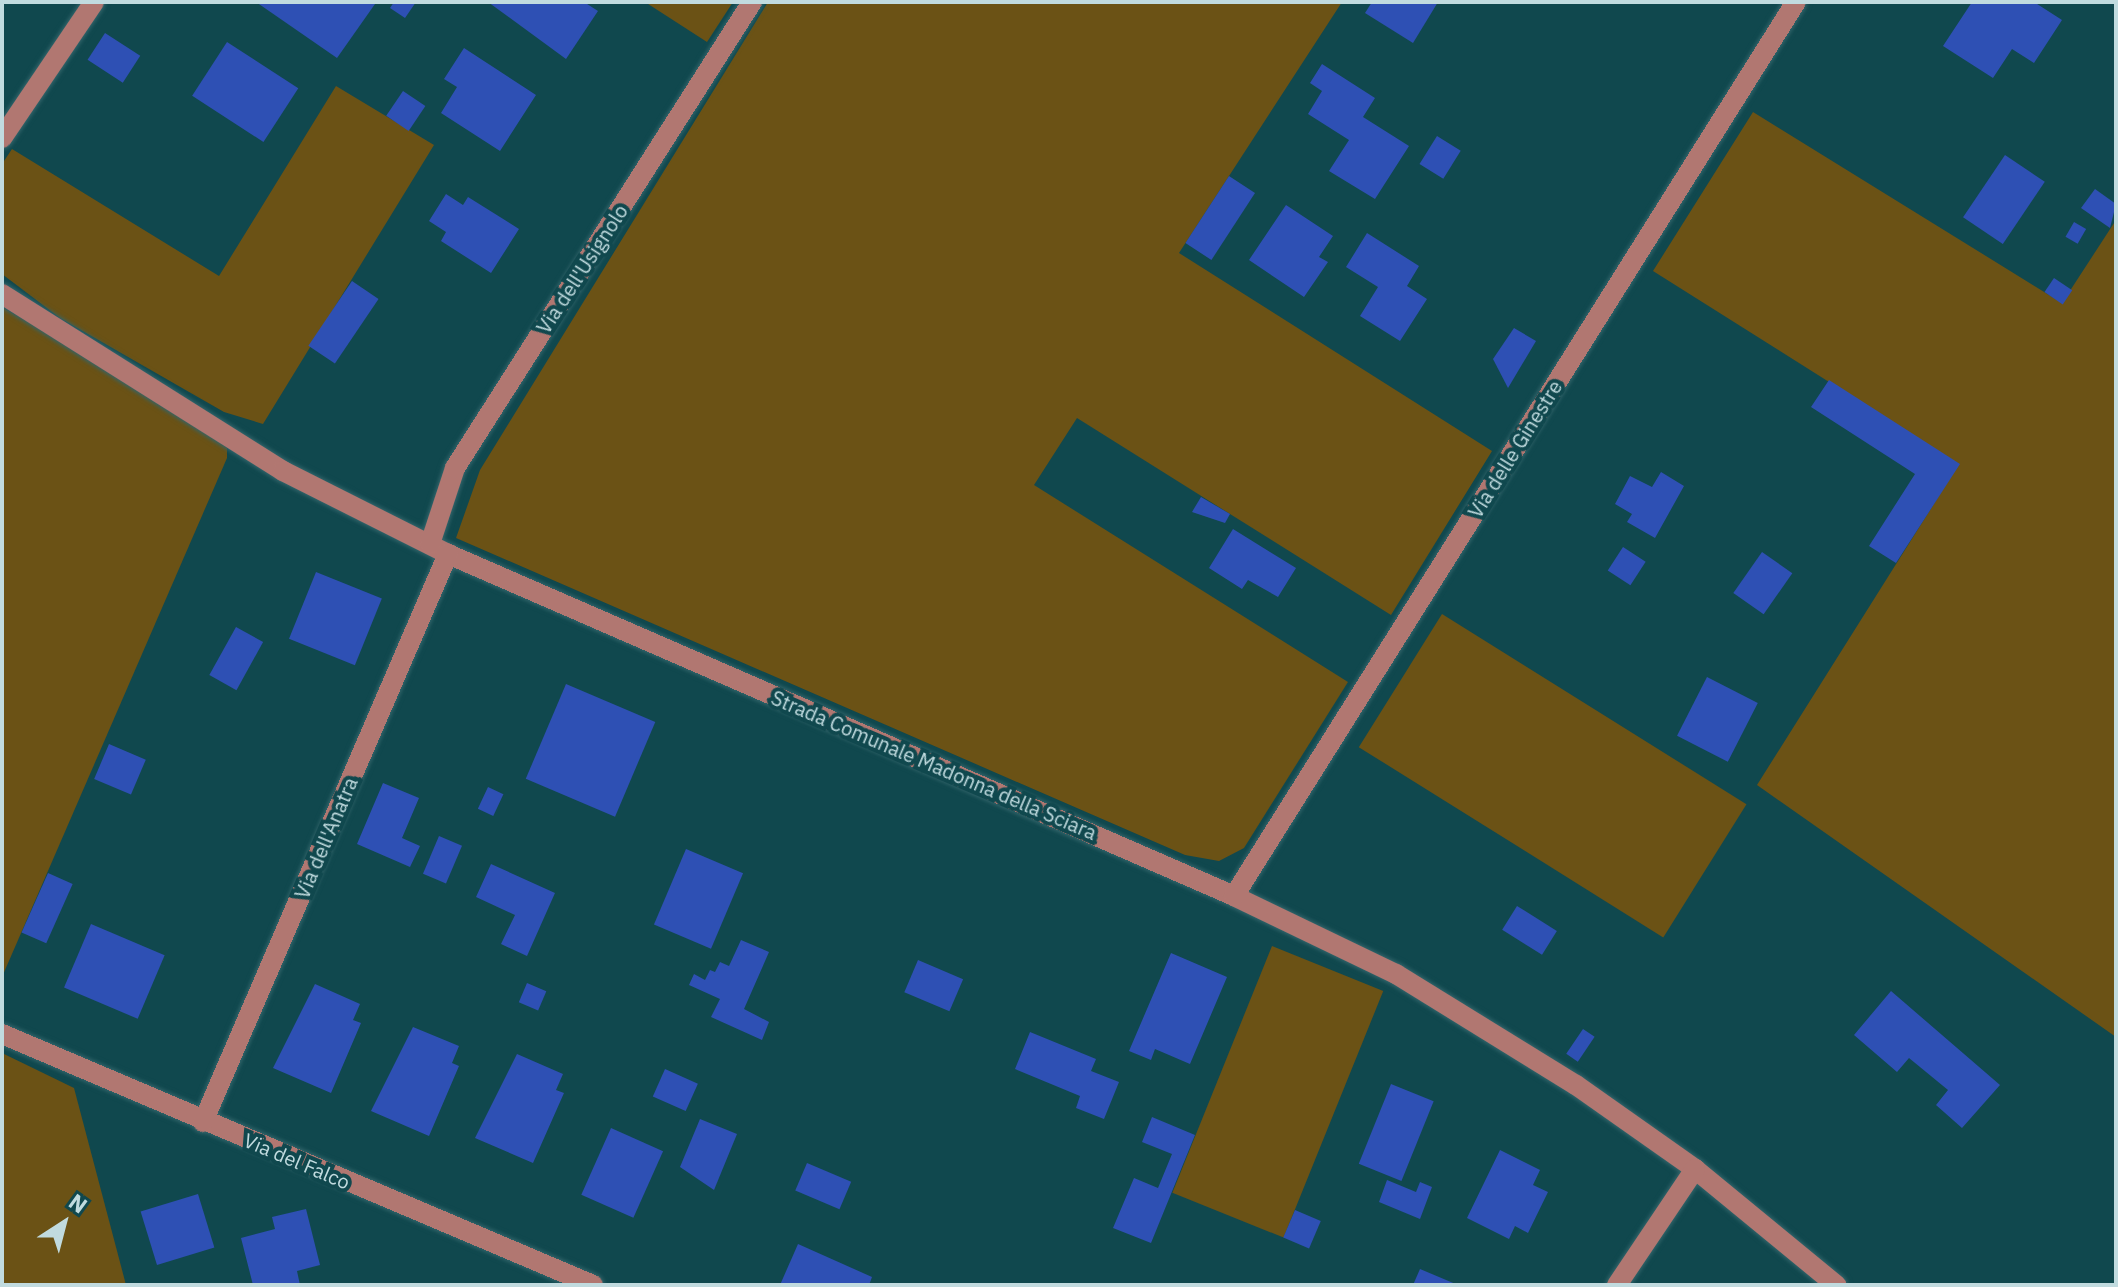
<!DOCTYPE html>
<style>
body{margin:0}
#map{position:relative;width:2118px;height:1287px;overflow:hidden;background:#10484e;font-family:"IBM Plex Sans",sans-serif}
div>[style]{position:absolute}
[style*='--x']{left:calc(var(--x)*1px);top:calc(var(--y)*1px);width:calc(var(--w)*1px);rotate:calc(var(--a)*1deg)}
.green>*{inset:0;background:#6b5215;transform-origin:0 0}
.building>*{inset:0;background:#2e50b4;transform-origin:0 0}
.roads{filter:drop-shadow(0 0 2px #33656b) drop-shadow(0 0 2px #33656b)}
.minor>*{height:20px;margin:-10px;padding:0 10px;transform-origin:10px;border-radius:10px;background:#b17771}
span{translate:-50% -50%;white-space:nowrap;text-align:center;line-height:1.15;-webkit-text-stroke:8px #10484e;paint-order:stroke}
.street-label{font-size:20px;color:#c1dbdf}
.frame{position:absolute;inset:0;border:4px solid #c1dbdf;pointer-events:none}
.north{position:absolute;left:24px;top:1183px;width:80px;height:80px;-webkit-text-stroke:6px #10484e;paint-order:stroke;rotate:36deg;font-size:22px;font-weight:700;line-height:32px;text-align:center;color:#c1dbdf}
.north::after{content:'';display:block;margin:auto;width:28px;height:36px;background:#c1dbdf;clip-path:polygon(50% 0,100% 100%,50% 72%,0 100%)}
</style>
<div id="map">
<div class="green">
<i style="clip-path:polygon(645px 2px,733px 2px,707px 42px)"></i>
<i style="clip-path:polygon(768px 2px,1342px 2px,1179px 253px,1492px 451px,1391px 615px,1077px 418px,1034px 485px,1348px 682px,1244px 848px,1219px 861px,1185px 855px,456px 538px,480px 470px)"></i>
<i style="clip-path:polygon(336px 86px,434px 145px,263px 424px,224px 412px,60px 318px,2px 274px,2px 164px,12px 149px,219px 276px)"></i>
<i style="clip-path:polygon(1753px 112px,2062px 303px,2116px 220px,2116px 1037px,1757px 785px,1959px 464px,1653px 271px)"></i>
<i style="clip-path:polygon(2px 307px,138px 385px,227px 448px,227px 458px,2px 977px)"></i>
<i style="left:1442px;top:614px;width:359px;height:157px;rotate:32deg"></i>
<i style="left:1272px;top:946px;width:120px;height:266px;rotate:22deg"></i>
<i style="clip-path:polygon(2px 1053px,74px 1088px,126px 1285px,2px 1285px)"></i>
</div>
<div class="building">
<i style="clip-path:polygon(256px 2px,372px 2px,375px 4px,337px 58px)"></i>
<i style="clip-path:polygon(394px 2px,416px 2px,405px 18px,390px 8px)"></i>
<i style="clip-path:polygon(488px 2px,584px 2px,598px 11px,566px 59px)"></i>
<i style="clip-path:polygon(1372px 2px,1438px 2px,1413px 43px,1365px 13px)"></i>
<i style="clip-path:polygon(1972px 2px,2034px 2px,2062px 20px,2034px 63px,2012px 49px,1993px 78px,1943px 46px)"></i>
<i style="left:105px;top:33px;width:42px;height:32px;rotate:33deg"></i>
<i style="left:227px;top:42px;width:85px;height:64px;rotate:33deg"></i>
<i style="clip-path:polygon(464px 48px,536px 95px,500px 151px,441px 113px,457px 87px,444px 79px)"></i>
<i style="clip-path:polygon(1322px 64px,1375px 98px,1363px 117px,1409px 146px,1375px 199px,1329px 171px,1349px 140px,1308px 114px,1322px 91px,1310px 83px)"></i>
<i style="left:403px;top:91px;width:27px;height:30px;rotate:34deg"></i>
<i style="left:1437px;top:136px;width:28px;height:33px;rotate:32deg"></i>
<i style="left:2005px;top:155px;width:48px;height:75px;rotate:34deg"></i>
<i style="left:1229px;top:176px;width:31px;height:80px;rotate:33deg"></i>
<i style="clip-path:polygon(2095px 189px,2116px 204px,2110px 228px,2081px 208px)"></i>
<i style="clip-path:polygon(446px 194px,463px 205px,468px 197px,519px 229px,491px 273px,441px 241px,446px 232px,429px 221px)"></i>
<i style="clip-path:polygon(1286px 205px,1333px 236px,1319px 257px,1328px 262px,1304px 297px,1249px 260px)"></i>
<i style="left:2074px;top:222px;width:14px;height:17px;rotate:30deg"></i>
<i style="clip-path:polygon(1367px 233px,1419px 266px,1407px 286px,1427px 299px,1400px 341px,1360px 316px,1378px 287px,1346px 267px)"></i>
<i style="left:2054px;top:278px;width:22px;height:17px;rotate:34deg"></i>
<i style="left:352px;top:281px;width:32px;height:78px;rotate:34deg"></i>
<i style="clip-path:polygon(1514px 328px,1536px 341px,1508px 388px,1493px 359px)"></i>
<i style="clip-path:polygon(1829px 380px,1960px 464px,1896px 563px,1869px 546px,1915px 474px,1811px 407px)"></i>
<i style="clip-path:polygon(1661px 472px,1684px 486px,1655px 538px,1627px 522px,1632px 514px,1615px 504px,1630px 476px,1652px 487px)"></i>
<i style="clip-path:polygon(1201px 497px,1230px 514px,1225px 523px,1192px 512px)"></i>
<i style="clip-path:polygon(1233px 529px,1296px 568px,1278px 597px,1248px 580px,1242px 589px,1209px 568px)"></i>
<i style="left:1623px;top:547px;width:27px;height:28px;rotate:33deg"></i>
<i style="left:1762px;top:552px;width:37px;height:50px;rotate:35deg"></i>
<i style="left:316px;top:572px;width:71px;height:72px;rotate:22deg"></i>
<i style="left:236px;top:627px;width:31px;height:55px;rotate:29deg"></i>
<i style="left:1707px;top:677px;width:57px;height:66px;rotate:27deg"></i>
<i style="left:566px;top:684px;width:97px;height:103px;rotate:23deg"></i>
<i style="left:109px;top:744px;width:40px;height:38px;rotate:23deg"></i>
<i style="clip-path:polygon(383px 783px,419px 798px,402px 838px,420px 846px,410px 867px,357px 844px)"></i>
<i style="left:488px;top:787px;width:17px;height:24px;rotate:25deg"></i>
<i style="left:439px;top:836px;width:25px;height:41px;rotate:23deg"></i>
<i style="left:686px;top:849px;width:62px;height:82px;rotate:23deg"></i>
<i style="clip-path:polygon(491px 864px,555px 893px,527px 956px,501px 944px,515px 915px,476px 897px)"></i>
<i style="left:48px;top:873px;width:27px;height:65px;rotate:24deg"></i>
<i style="left:1517px;top:906px;width:47px;height:28px;rotate:32deg"></i>
<i style="left:91px;top:924px;width:80px;height:69px;rotate:23deg"></i>
<i style="clip-path:polygon(741px 940px,769px 952px,744px 1009px,769px 1022px,762px 1040px,711px 1017px,720px 999px,689px 985px,694px 974px,705px 980px,710px 970px,715px 972px,720px 962px,729px 966px)"></i>
<i style="clip-path:polygon(1171px 953px,1227px 977px,1190px 1064px,1155px 1049px,1151px 1060px,1129px 1051px)"></i>
<i style="left:918px;top:960px;width:49px;height:35px;rotate:23deg"></i>
<i style="left:527px;top:983px;width:21px;height:21px;rotate:23deg"></i>
<i style="clip-path:polygon(315px 984px,360px 1004px,353px 1020px,361px 1023px,331px 1093px,273px 1068px)"></i>
<i style="clip-path:polygon(1891px 991px,2000px 1085px,1962px 1128px,1936px 1105px,1948px 1090px,1909px 1058px,1897px 1072px,1854px 1035px)"></i>
<i style="clip-path:polygon(413px 1027px,459px 1046px,452px 1063px,459px 1066px,429px 1136px,371px 1111px)"></i>
<i style="left:1583px;top:1029px;width:14px;height:30px;rotate:34deg"></i>
<i style="clip-path:polygon(1030px 1032px,1096px 1059px,1091px 1071px,1119px 1082px,1104px 1119px,1076px 1108px,1080px 1096px,1015px 1069px)"></i>
<i style="clip-path:polygon(517px 1054px,563px 1074px,556px 1090px,564px 1093px,533px 1163px,475px 1138px)"></i>
<i style="left:665px;top:1069px;width:36px;height:30px;rotate:24deg"></i>
<i style="left:1391px;top:1084px;width:46px;height:86px;rotate:22deg"></i>
<i style="clip-path:polygon(1152px 1117px,1195px 1135px,1151px 1243px,1113px 1228px,1134px 1178px,1158px 1188px,1172px 1154px,1142px 1142px)"></i>
<i style="clip-path:polygon(700px 1119px,737px 1134px,714px 1190px,680px 1167px)"></i>
<i style="left:611px;top:1128px;width:57px;height:73px;rotate:24deg"></i>
<i style="clip-path:polygon(1500px 1150px,1540px 1170px,1533px 1185px,1548px 1192px,1528px 1233px,1515px 1226px,1509px 1239px,1467px 1218px)"></i>
<i style="left:807px;top:1163px;width:48px;height:30px;rotate:23deg"></i>
<i style="clip-path:polygon(1387px 1180px,1416px 1192px,1420px 1182px,1432px 1187px,1420px 1219px,1379px 1202px)"></i>
<i style="left:198px;top:1194px;width:56px;height:60px;rotate:73deg"></i>
<i style="clip-path:polygon(306px 1209px,320px 1265px,297px 1271px,300px 1285px,253px 1285px,241px 1238px,275px 1229px,272px 1217px)"></i>
<i style="left:1295px;top:1210px;width:28px;height:30px;rotate:23deg"></i>
<i style="clip-path:polygon(798px 1244px,872px 1277px,869px 1285px,780px 1285px)"></i>
<i style="clip-path:polygon(1420px 1269px,1458px 1285px,1413px 1285px)"></i>
</div>
<div class="roads">
<div class="minor">
<i style="--x:2;--y:138;--w:164;--a:-55.9"></i>
<i style="--x:2;--y:294;--w:332;--a:32.2"></i>
<i style="--x:283;--y:471;--w:185;--a:26.7"></i>
<i style="--x:448;--y:554;--w:857;--a:23.51"></i>
<i style="--x:1234;--y:896;--w:180;--a:25.7"></i>
<i style="--x:1396;--y:974;--w:211;--a:31.7"></i>
<i style="--x:1576;--y:1085;--w:146;--a:35.2"></i>
<i style="--x:1695;--y:1169;--w:183;--a:39.4"></i>
<i style="--x:430;--y:544;--w:80;--a:-71.8"></i>
<i style="--x:455;--y:468;--w:553;--a:-57.49"></i>
<i style="--x:1234;--y:896;--w:1056;--a:-57.85"></i>
<i style="--x:2;--y:1034;--w:642;--a:23.01"></i>
<i style="--x:203;--y:1122;--w:619;--a:-66.67"></i>
<i style="--x:1617;--y:1285;--w:140;--a:-56.1"></i>
</div>
</div>
<div class="street-label">
<span style="left:582px;top:269px;rotate:-57deg">Via dell'Usignolo</span>
<span style="left:1515px;top:449px;rotate:-58deg">Via delle Ginestre</span>
<span style="left:934px;top:765px;rotate:23deg">Strada Comunale Madonna della Sciara</span>
<span style="left:326px;top:838px;rotate:-67deg">Via dell'Anatra</span>
<span style="left:297px;top:1161px;rotate:23deg">Via del Falco</span>
</div>
<div class="frame"></div>
<div class="north">N</div>
</div>
